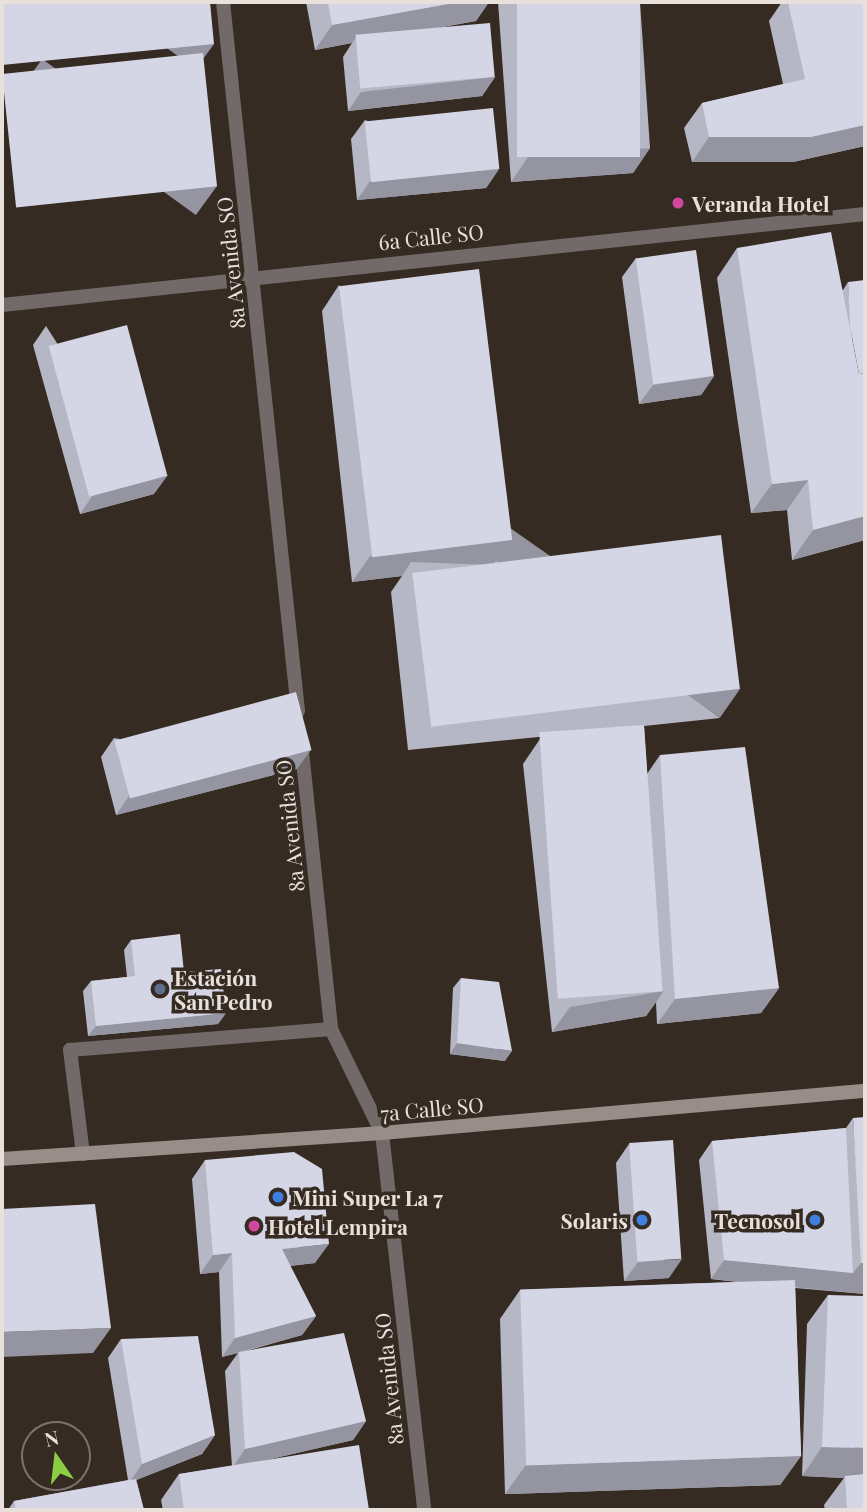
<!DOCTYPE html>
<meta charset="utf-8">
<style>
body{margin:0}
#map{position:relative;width:867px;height:1512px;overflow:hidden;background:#362b23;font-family:"Playfair Display",serif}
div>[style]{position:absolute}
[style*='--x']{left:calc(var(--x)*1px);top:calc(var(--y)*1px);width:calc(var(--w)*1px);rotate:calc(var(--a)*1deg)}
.service>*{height:14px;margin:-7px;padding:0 7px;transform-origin:7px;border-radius:7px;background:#726a68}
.minor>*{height:14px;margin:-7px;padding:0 7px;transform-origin:7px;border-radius:7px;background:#726a68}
.tertiary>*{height:14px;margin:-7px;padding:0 7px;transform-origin:7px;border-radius:7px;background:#726a68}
.secondary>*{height:14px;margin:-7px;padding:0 7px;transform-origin:7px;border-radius:7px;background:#988d89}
.wall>*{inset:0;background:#b6b7c5}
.shaded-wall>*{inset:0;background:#9495a0;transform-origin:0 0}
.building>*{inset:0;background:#d4d5e5;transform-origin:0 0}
.dots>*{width:19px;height:19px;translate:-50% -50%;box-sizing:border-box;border:4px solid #362b23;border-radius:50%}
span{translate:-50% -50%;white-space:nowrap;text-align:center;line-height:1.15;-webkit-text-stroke:7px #362b23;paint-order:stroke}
.poi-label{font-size:21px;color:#e8e0db;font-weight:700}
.left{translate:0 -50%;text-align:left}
.right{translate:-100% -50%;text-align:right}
.street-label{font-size:21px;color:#e8e0db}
.frame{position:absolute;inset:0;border:4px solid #e8e0db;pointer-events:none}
.north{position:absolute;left:21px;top:1421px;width:70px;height:70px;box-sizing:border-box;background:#362b23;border:2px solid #7d736d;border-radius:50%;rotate:346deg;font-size:19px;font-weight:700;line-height:28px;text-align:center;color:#e8e0db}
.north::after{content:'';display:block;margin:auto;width:24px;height:32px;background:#8bce46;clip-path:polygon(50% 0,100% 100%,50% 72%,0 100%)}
</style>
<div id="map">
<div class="service">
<i style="--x:83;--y:1154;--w:105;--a:-97.1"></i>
<i style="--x:70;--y:1050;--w:262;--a:-4.6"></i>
</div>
<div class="minor">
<i style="--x:223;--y:2;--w:713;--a:83.96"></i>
<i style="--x:2;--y:305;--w:868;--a:-6.02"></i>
<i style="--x:301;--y:742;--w:289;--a:84"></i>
<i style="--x:331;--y:1029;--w:116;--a:63.9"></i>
</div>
<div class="tertiary">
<i style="--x:382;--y:1133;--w:379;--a:83.6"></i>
</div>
<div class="secondary">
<i style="--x:2;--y:1159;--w:381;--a:-3.9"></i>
<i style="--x:382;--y:1133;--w:485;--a:-5"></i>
</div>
<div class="wall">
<i style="clip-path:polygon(306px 2px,489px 2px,476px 21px,421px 31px,495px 77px,482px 96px,348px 111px,343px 57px,352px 43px,315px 50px)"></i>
<i style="clip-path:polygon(498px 2px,640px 2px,650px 148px,633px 173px,511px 182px)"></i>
<i style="clip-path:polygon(782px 2px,865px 2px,865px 146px,793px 162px,692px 162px,684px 128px,702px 103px,783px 84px,769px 21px)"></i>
<i style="clip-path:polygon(365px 120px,499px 169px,486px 188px,357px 200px,351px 139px)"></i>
<i style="clip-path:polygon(737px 248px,843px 290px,848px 282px,865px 540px,792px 560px,787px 510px,751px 513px,717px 278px)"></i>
<i style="clip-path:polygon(636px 258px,714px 376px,701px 395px,639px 404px,622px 277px)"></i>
<i style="clip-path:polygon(339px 285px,511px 540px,501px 554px,720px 718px,644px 726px,647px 774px,660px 755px,779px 988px,761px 1013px,657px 1024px,656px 1002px,646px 1016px,552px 1032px,523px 764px,540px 739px,609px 730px,408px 750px,391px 592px,402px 576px,352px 582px,322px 311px)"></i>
<i style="clip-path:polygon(46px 326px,154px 494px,80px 514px,33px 345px)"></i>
<i style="clip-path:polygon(114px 738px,297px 769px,116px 815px,101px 757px)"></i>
<i style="clip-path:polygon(131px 940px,184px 972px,226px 1013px,218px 1024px,88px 1036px,83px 991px,91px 981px,127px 977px,124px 950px)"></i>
<i style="clip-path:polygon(461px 978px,505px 1061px,450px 1054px,453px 988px)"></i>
<i style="clip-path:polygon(853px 1118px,865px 1294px,795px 1288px,801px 1456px,780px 1485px,505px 1494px,500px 1319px,520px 1290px,737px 1282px,711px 1279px,699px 1160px,712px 1141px,846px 1128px)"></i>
<i style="clip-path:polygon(629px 1144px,669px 1278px,624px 1281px,616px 1163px)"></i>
<i style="clip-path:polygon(205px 1160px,315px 1263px,290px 1266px,316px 1316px,302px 1335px,243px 1352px,366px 1421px,353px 1440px,262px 1461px,369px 1510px,163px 1510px,161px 1500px,179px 1474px,232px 1466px,225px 1371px,238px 1353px,222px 1357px,219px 1272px,200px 1274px,192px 1179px)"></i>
<i style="clip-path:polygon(828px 1295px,865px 1510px,825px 1510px,824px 1505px,844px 1478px,802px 1476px,807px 1324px)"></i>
<i style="clip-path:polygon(121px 1339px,215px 1435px,202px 1454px,136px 1480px,144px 1510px,8px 1510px,14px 1501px,128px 1480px,108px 1358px)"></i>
</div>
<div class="shaded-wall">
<i style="clip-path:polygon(459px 2px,489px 2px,476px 21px,356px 42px,356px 38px,352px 43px,315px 50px,332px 25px)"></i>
<i style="left:214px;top:44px;width:31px;height:213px;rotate:126deg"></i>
<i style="clip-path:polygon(495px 77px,482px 96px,348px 111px,361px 92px)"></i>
<i style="clip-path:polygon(865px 125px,865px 146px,793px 162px,692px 162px,709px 137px)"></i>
<i style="clip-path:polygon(650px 148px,633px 173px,511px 182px,528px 157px)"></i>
<i style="clip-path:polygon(499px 169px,486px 188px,357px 200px,370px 181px)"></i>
<i style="left:217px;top:186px;width:36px;height:216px;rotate:126deg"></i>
<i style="clip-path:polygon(714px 376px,701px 395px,639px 404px,653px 385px)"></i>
<i style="clip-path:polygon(168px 475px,154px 494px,80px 514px,93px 495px)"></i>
<i style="clip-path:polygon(808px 480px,787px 510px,751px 513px,772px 484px)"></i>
<i style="clip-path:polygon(865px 516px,865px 540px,792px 560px,813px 530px)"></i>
<i style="clip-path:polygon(511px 540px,493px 565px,411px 562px,402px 576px,352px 582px,370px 556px)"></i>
<i style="left:740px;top:689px;width:35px;height:314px;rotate:125deg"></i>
<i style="clip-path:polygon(311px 750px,297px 769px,116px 815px,129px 796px)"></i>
<i style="clip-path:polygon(779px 988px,761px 1013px,657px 1024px,675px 999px)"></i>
<i style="clip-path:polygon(664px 991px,646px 1016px,552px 1032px,570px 1007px)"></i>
<i style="clip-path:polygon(226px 1013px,218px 1024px,88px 1036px,96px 1026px)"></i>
<i style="clip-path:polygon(457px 1043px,512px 1051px,505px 1061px,450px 1054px)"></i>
<i style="clip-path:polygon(329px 1244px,315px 1263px,268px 1268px,282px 1249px)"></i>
<i style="clip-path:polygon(232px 1253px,219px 1272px,200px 1274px,213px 1255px)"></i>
<i style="clip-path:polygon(682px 1259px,669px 1278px,624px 1281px,638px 1262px)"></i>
<i style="clip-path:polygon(724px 1260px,853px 1273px,861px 1263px,865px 1263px,865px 1294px,711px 1279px)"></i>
<i style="clip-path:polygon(316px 1316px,302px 1335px,222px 1357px,235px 1338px)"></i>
<i style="clip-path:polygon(111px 1328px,93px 1353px,2px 1357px,2px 1332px)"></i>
<i style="clip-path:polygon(366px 1421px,353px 1440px,232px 1468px,245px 1449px)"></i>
<i style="clip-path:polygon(215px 1435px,202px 1454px,129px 1483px,142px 1464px)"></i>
<i style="clip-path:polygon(822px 1447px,865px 1448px,865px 1479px,845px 1476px,844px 1478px,802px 1476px)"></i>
<i style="clip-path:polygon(801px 1456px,780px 1485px,505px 1494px,526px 1465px)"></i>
</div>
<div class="building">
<i style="clip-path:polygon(10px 2px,210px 2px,214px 44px,2px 65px,2px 4px,10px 3px)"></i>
<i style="clip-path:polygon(328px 2px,459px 2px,332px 25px)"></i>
<i style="left:517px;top:2px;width:123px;height:155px"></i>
<i style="clip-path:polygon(788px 2px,865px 2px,865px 125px,811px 137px,709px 137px,702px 103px,805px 79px)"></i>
<i style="left:490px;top:23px;width:54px;height:135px;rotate:85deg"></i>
<i style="left:203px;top:53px;width:134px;height:202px;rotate:84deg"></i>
<i style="left:493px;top:108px;width:61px;height:129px;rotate:84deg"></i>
<i style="clip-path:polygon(831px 232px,859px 374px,865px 373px,865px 516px,813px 530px,808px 480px,772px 484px,737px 248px)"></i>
<i style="left:696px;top:250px;width:127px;height:61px;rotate:82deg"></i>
<i style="left:479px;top:269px;width:273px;height:141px;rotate:83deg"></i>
<i style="clip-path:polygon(865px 280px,865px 373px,859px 374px,850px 327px,848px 282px)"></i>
<i style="left:127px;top:325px;width:156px;height:81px;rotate:75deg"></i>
<i style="left:721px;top:535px;width:155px;height:311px;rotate:83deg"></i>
<i style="left:296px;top:692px;width:60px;height:188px;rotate:75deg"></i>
<i style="left:644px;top:725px;width:267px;height:105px;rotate:86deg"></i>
<i style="clip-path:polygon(745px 747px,779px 988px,675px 999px,660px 755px)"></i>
<i style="clip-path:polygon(180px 934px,184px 972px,221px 969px,226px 1013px,96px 1026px,91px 981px,135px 976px,131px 940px)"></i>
<i style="clip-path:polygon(461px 978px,499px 982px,512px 1051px,457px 1043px)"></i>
<i style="clip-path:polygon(865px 1117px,865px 1263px,861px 1263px,853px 1118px)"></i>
<i style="clip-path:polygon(846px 1128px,853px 1273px,724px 1260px,712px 1141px)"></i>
<i style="left:673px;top:1140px;width:119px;height:44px;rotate:86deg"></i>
<i style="clip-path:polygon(294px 1152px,322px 1169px,329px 1244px,282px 1249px,316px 1316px,235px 1338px,232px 1253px,213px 1255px,205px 1160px)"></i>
<i style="clip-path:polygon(95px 1204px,111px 1328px,2px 1332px,2px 1209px)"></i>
<i style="left:795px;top:1280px;width:176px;height:275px;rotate:88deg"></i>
<i style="clip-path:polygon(828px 1295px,865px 1296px,865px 1448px,822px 1447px)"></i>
<i style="clip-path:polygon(344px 1333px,366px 1421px,245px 1449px,239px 1352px)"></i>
<i style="clip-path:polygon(198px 1336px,215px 1435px,142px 1464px,121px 1339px)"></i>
<i style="clip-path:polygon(359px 1445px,369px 1510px,184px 1510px,179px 1474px)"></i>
<i style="clip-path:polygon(865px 1474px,865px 1510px,847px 1510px,845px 1476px)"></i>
<i style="clip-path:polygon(136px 1479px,144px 1510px,16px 1510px,14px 1501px)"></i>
</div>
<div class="dots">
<i style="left:678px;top:203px;background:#d1479c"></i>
<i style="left:160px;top:989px;background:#5c6f8a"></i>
<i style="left:278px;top:1197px;background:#3f7fe0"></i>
<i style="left:642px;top:1220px;background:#3f7fe0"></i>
<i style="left:815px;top:1220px;background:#3f7fe0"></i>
<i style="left:254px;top:1226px;background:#d1479c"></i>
</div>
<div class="poi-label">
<span class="left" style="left:692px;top:203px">Veranda Hotel</span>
<span class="left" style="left:174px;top:989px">Estación<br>San Pedro</span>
<span class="left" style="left:292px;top:1197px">Mini Super La 7</span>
<span class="right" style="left:628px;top:1220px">Solaris</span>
<span class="right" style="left:801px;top:1220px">Tecnosol</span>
<span class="left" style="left:268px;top:1226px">Hotel Lempira</span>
</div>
<div class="street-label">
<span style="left:431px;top:236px;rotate:-6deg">6a Calle SO</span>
<span style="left:230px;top:263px;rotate:-96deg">8a Avenida SO</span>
<span style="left:289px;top:826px;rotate:-96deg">8a Avenida SO</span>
<span style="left:432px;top:1108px;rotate:-5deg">7a Calle SO</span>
<span style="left:388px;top:1379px;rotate:-96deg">8a Avenida SO</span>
</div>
<div class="frame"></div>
<div class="north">N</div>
</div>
